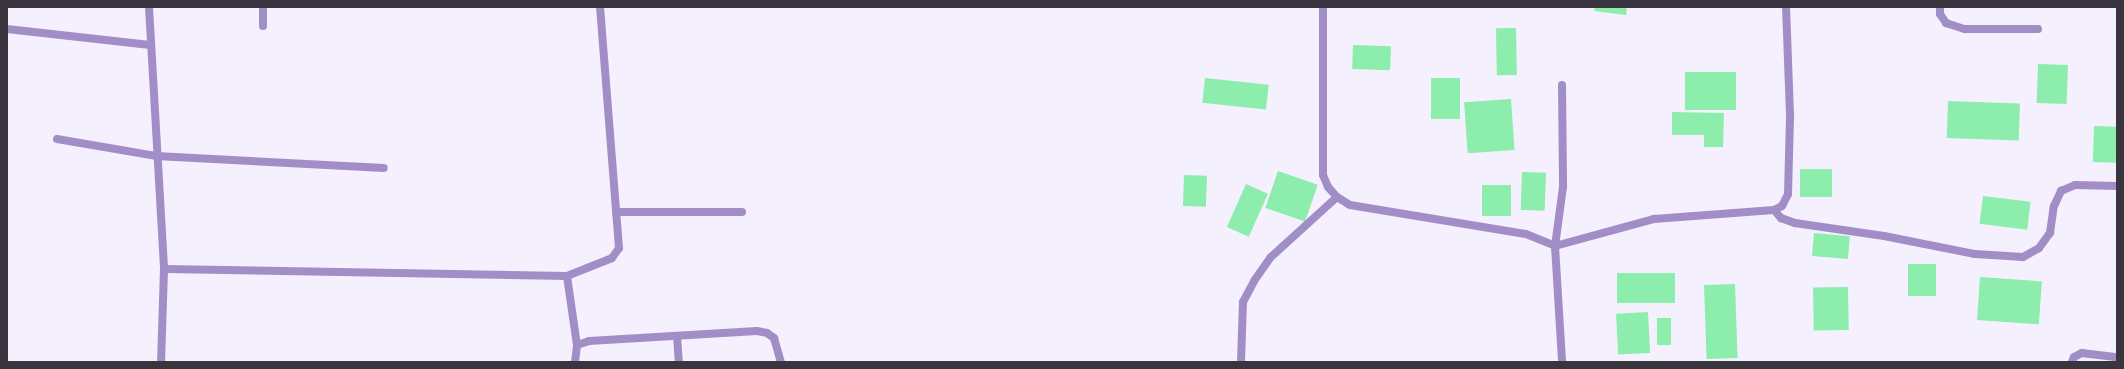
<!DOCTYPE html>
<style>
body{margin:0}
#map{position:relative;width:2124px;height:369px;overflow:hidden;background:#f5f0fe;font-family:"Source Sans 3",sans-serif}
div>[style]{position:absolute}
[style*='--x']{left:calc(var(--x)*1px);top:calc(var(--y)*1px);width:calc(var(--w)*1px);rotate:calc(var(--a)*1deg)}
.building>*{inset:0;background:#8cedad;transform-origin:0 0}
.minor>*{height:8px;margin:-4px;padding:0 4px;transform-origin:4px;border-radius:4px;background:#a28ec7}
span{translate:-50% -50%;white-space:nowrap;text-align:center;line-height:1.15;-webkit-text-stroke:3px #fff;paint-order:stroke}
.frame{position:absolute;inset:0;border:8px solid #38353e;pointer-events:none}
</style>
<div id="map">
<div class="building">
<i style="clip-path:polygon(1595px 7px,1627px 7px,1626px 15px,1594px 11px)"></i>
<i style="left:1516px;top:28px;width:47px;height:20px;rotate:89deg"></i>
<i style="left:1353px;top:45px;width:38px;height:24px;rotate:2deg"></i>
<i style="left:2038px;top:64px;width:30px;height:39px;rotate:2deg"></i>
<i style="left:1685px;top:72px;width:51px;height:38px"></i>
<i style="left:1205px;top:78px;width:64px;height:25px;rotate:6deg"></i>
<i style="left:1460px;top:78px;width:41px;height:29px;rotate:90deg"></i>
<i style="left:1511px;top:99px;width:51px;height:47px;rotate:86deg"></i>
<i style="left:1948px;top:101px;width:72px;height:37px;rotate:2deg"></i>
<i style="clip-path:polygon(1672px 112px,1724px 113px,1723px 147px,1704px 147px,1704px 135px,1672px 135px)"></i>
<i style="left:2094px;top:126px;width:23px;height:36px;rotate:2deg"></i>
<i style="left:1800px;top:169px;width:32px;height:28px"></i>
<i style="left:1278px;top:171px;width:42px;height:39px;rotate:19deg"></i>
<i style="left:1522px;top:172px;width:24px;height:38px;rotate:2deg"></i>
<i style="left:1184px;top:175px;width:23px;height:31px;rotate:2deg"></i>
<i style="left:1246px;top:184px;width:24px;height:47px;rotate:24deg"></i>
<i style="left:1511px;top:185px;width:31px;height:29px;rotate:90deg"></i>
<i style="left:1983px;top:196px;width:48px;height:28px;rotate:7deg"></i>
<i style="left:1814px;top:233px;width:36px;height:23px;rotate:5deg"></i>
<i style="left:1908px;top:264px;width:28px;height:32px"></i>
<i style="left:1617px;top:273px;width:58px;height:30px"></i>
<i style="left:1980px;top:277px;width:62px;height:43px;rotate:4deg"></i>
<i style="left:1735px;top:284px;width:74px;height:31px;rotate:88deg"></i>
<i style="left:1848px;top:287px;width:43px;height:35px;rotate:89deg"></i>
<i style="left:1648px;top:312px;width:41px;height:32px;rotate:87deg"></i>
<i style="left:1657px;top:318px;width:14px;height:27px"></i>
</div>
<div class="minor">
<i style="--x:149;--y:7;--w:262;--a:86.7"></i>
<i style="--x:164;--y:269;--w:93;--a:91.8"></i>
<i style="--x:1323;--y:7;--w:168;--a:90"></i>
<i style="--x:1323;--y:175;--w:13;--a:67"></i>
<i style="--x:1328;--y:187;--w:13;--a:48"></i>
<i style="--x:1337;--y:197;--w:15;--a:32"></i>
<i style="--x:1350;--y:205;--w:178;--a:9.4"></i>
<i style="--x:1526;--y:234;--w:31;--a:22"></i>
<i style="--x:1555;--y:246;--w:116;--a:86.5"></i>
<i style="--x:1940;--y:7;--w:7;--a:90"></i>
<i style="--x:1940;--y:14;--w:11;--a:56"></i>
<i style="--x:1946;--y:23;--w:20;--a:18"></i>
<i style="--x:1965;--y:29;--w:73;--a:0"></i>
<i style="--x:263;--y:26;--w:19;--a:-90"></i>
<i style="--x:7;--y:29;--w:144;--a:6.4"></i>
<i style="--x:1562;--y:85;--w:102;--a:89.4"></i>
<i style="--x:1563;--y:187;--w:60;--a:97.7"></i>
<i style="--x:1555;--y:246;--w:103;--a:-15.3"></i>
<i style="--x:1654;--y:219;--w:120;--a:-4.3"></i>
<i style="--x:1774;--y:210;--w:9;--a:-27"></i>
<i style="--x:1782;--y:206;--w:13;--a:-63"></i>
<i style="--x:1788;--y:194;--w:79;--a:-88.5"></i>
<i style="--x:1790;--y:115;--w:108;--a:-92.1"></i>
<i style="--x:57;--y:139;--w:100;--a:9.7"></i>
<i style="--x:156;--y:156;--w:228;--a:3"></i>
<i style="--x:1774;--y:210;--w:11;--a:49"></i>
<i style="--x:1781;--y:218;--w:15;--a:20"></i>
<i style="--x:1795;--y:223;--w:90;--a:8.3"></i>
<i style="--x:1884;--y:236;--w:93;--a:11.2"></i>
<i style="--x:1975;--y:254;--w:48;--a:3.6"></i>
<i style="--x:2023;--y:257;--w:18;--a:-29"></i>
<i style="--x:2039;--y:248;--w:19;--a:-54"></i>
<i style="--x:2050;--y:233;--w:27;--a:-82"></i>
<i style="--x:2054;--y:206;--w:17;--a:-65"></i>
<i style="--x:2061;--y:191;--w:15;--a:-23"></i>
<i style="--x:2075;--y:185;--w:42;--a:1.4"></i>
<i style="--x:616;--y:212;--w:126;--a:0"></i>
<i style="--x:164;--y:269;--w:403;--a:1"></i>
<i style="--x:567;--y:276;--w:48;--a:-21.8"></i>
<i style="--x:612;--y:258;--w:12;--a:-55"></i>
<i style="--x:619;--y:248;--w:242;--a:-94.5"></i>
<i style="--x:567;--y:276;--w:70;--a:81.8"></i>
<i style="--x:677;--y:336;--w:26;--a:86"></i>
<i style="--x:575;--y:362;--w:17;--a:-83"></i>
<i style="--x:577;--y:345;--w:13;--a:-18"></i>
<i style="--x:589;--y:341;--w:168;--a:-3.4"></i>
<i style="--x:757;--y:331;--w:10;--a:11"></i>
<i style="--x:767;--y:333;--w:9;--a:36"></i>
<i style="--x:774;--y:338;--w:25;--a:74"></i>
<i style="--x:1241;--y:362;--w:60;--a:-88.1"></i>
<i style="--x:1243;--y:302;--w:24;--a:-62"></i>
<i style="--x:1254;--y:281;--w:29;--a:-55"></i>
<i style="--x:1271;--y:257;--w:89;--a:-42.3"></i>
<i style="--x:2072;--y:362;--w:5;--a:-68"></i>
<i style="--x:2074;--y:357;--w:9;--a:-27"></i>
<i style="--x:2082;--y:353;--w:35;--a:7"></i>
</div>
<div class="frame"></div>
</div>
